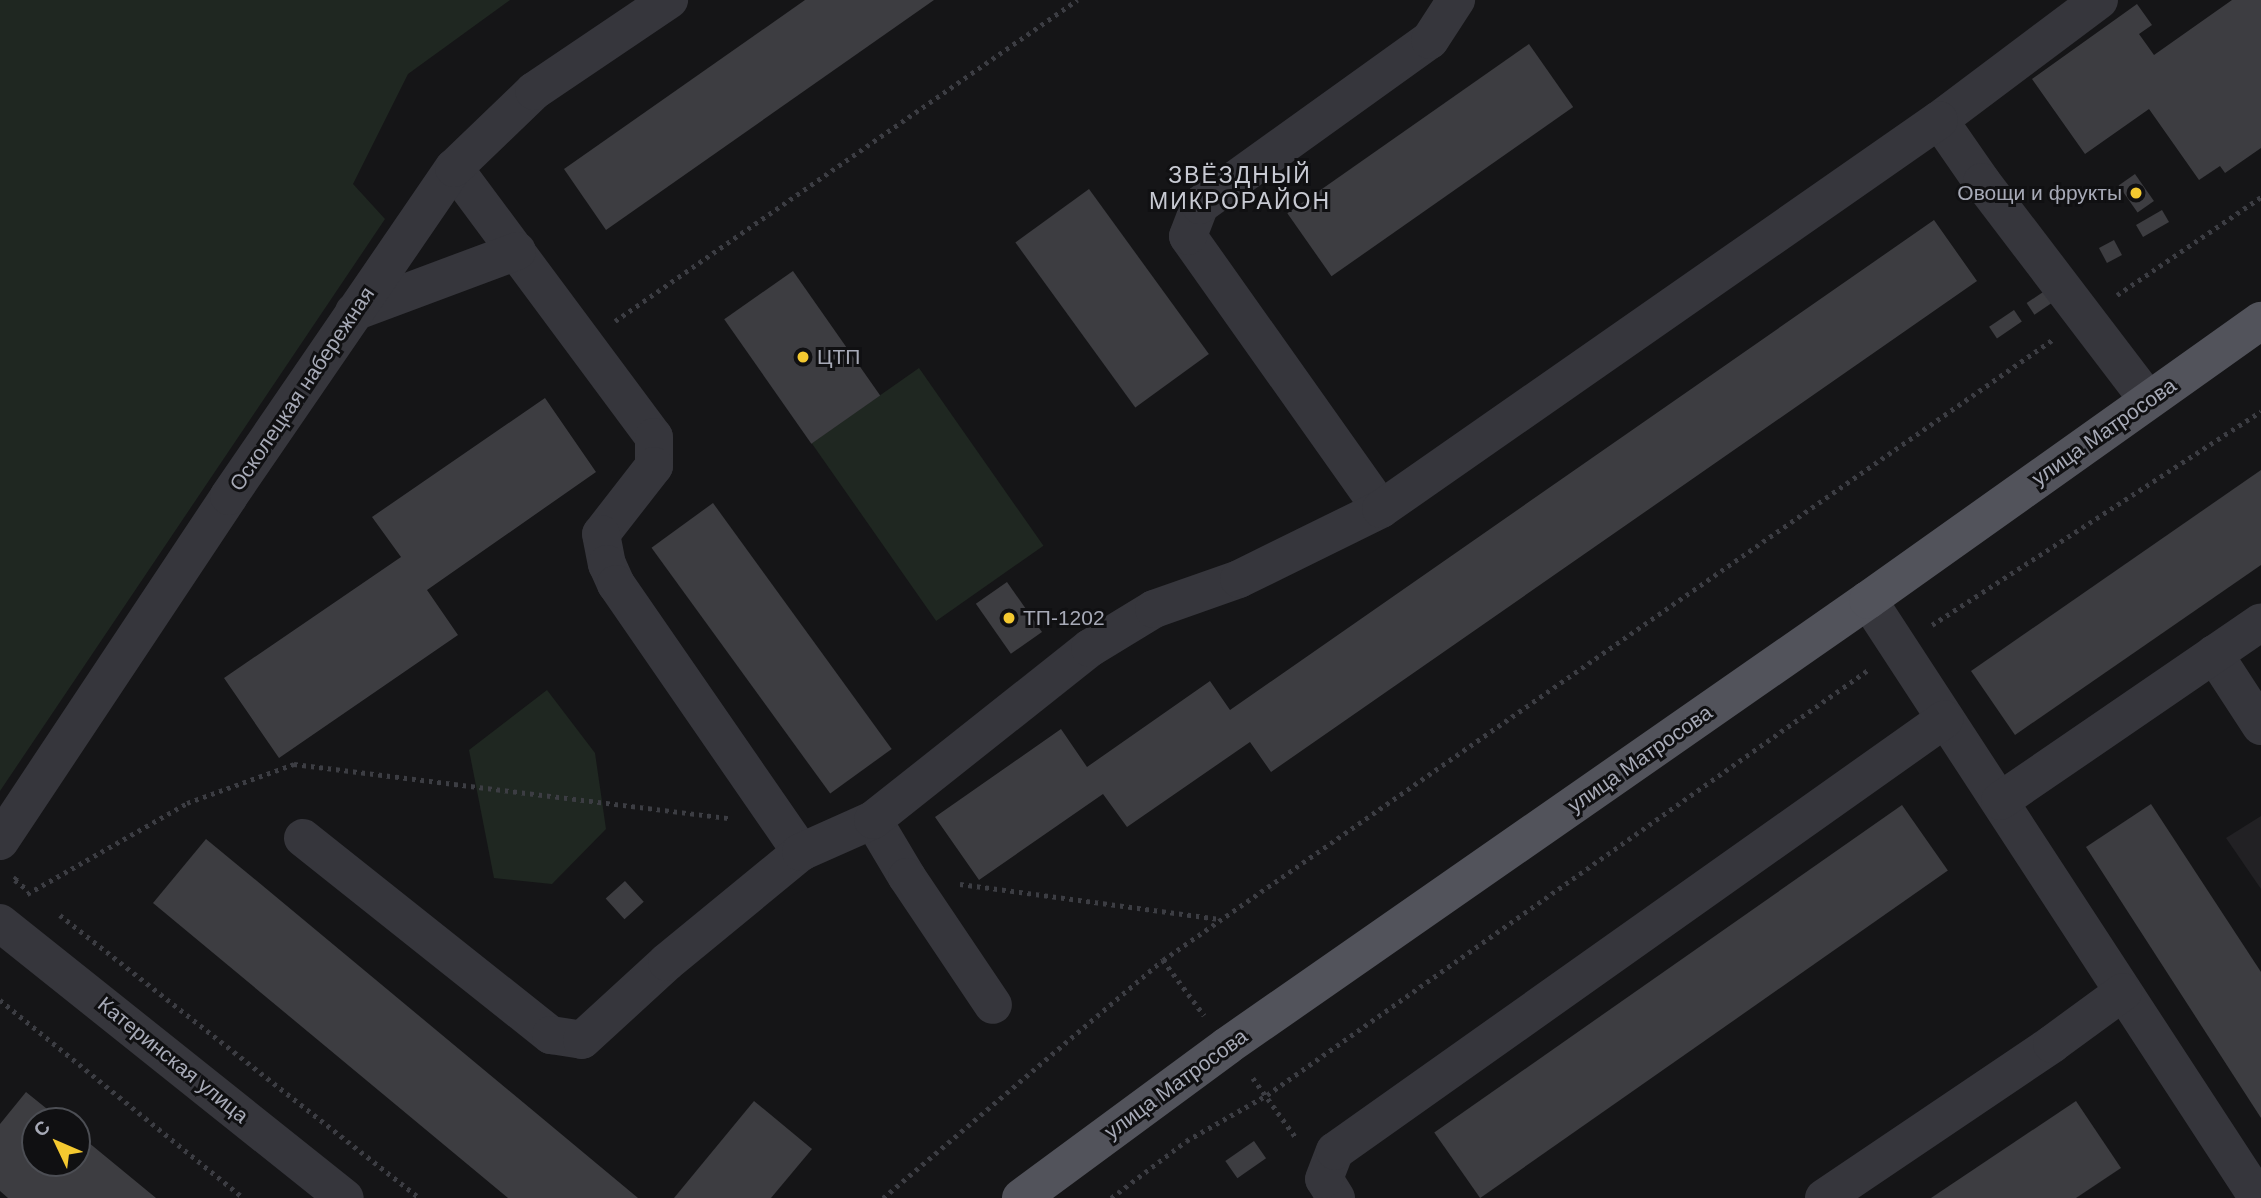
<!DOCTYPE html>
<meta charset="utf-8">
<style>
body{margin:0}
#map{position:relative;width:2261px;height:1198px;overflow:hidden;background:#151517;font-family:Arial,sans-serif}
div>[style]{position:absolute}
[style*='--x']{left:calc(var(--x)*1px);top:calc(var(--y)*1px);width:calc(var(--w)*1px);rotate:calc(var(--a)*1deg)}
.built>*{inset:0;background:#222124}
.green>*{inset:0;background:#1f2721;transform-origin:0 0}
.building>*{inset:0;background:#3d3d41;transform-origin:0 0}
.path>*{height:4.5px;margin-top:-2.25px;transform-origin:0;background:repeating-linear-gradient(90deg,#3c3d43 0 3.5px,transparent 0 8.5px)}
.minor>*{height:38px;margin:-19px;padding:0 19px;transform-origin:19px;border-radius:19px;background:#36363c}
.major>*{height:38px;margin:-19px;padding:0 19px;transform-origin:19px;border-radius:19px;background:#52535b}
.dots>*{width:19px;height:19px;translate:-50% -50%;box-sizing:border-box;border:4px solid #101012;border-radius:50%}
span{translate:-50% -50%;white-space:nowrap;text-align:center;line-height:1.15;-webkit-text-stroke:6px #101012;paint-order:stroke}
.poi-label{font-size:21px;color:#a7aab7}
.right{translate:-100% -50%;text-align:right}
.left{translate:0 -50%;text-align:left}
.street-label{font-size:21px;color:#a7aab7}
.neighbourhood-label{font-size:23px;color:#c8cad3;letter-spacing:2px}
.north{position:absolute;left:21px;top:1107px;width:70px;height:70px;box-sizing:border-box;background:#101012;border:2px solid #4c4e54;border-radius:50%;rotate:314deg;font-size:19px;font-weight:700;line-height:28px;text-align:center;color:#a7aab7}
.north::after{content:'';display:block;margin:auto;width:24px;height:32px;background:#f4c930;clip-path:polygon(50% 0,100% 100%,50% 72%,0 100%)}
</style>
<div id="map">
<div class="built">
<i style="clip-path:polygon(2261px 816px,2261px 889px,2226px 838px)"></i>
</div>
<div class="green">
<i style="clip-path:polygon(0 0,510px 0,408px 74px,353px 184px,385px 219px,0 791px)"></i>
<i style="left:919px;top:368px;width:217px;height:131px;rotate:55deg"></i>
<i style="clip-path:polygon(547px 690px,595px 753px,606px 829px,552px 884px,494px 878px,469px 750px)"></i>
</div>
<div class="building">
<i style="clip-path:polygon(805px 0,934px 0,606px 230px,564px 169px)"></i>
<i style="clip-path:polygon(2232px 0,2261px 0,2261px 148px,2225px 173px,2220px 166px,2199px 180px,2149px 109px,2085px 154px,2032px 79px,2137px 4px,2152px 25px,2139px 34px,2154px 55px)"></i>
<i style="left:1529px;top:44px;width:77px;height:295px;rotate:55deg"></i>
<i style="left:2135px;top:174px;width:33px;height:20px;rotate:55deg"></i>
<i style="left:1089px;top:189px;width:204px;height:91px;rotate:54deg"></i>
<i style="left:2162px;top:210px;width:14px;height:30px;rotate:60deg"></i>
<i style="clip-path:polygon(1934px 220px,1977px 281px,1271px 772px,1250px 742px,1127px 827px,1103px 794px,979px 880px,935px 817px,1061px 729px,1087px 767px,1210px 681px,1230px 710px)"></i>
<i style="left:2114px;top:240px;width:17px;height:17px;rotate:62deg"></i>
<i style="left:793px;top:271px;width:152px;height:84px;rotate:55deg"></i>
<i style="left:2049px;top:288px;width:14px;height:27px;rotate:56deg"></i>
<i style="left:2014px;top:310px;width:14px;height:30px;rotate:56deg"></i>
<i style="clip-path:polygon(545px 398px,596px 472px,427px 590px,458px 635px,279px 758px,224px 678px,401px 557px,372px 517px)"></i>
<i style="clip-path:polygon(2261px 470px,2261px 565px,2015px 735px,1971px 671px)"></i>
<i style="left:713px;top:503px;width:304px;height:76px;rotate:54deg"></i>
<i style="left:1007px;top:582px;width:61px;height:38px;rotate:55deg"></i>
<i style="clip-path:polygon(2151px 804px,2261px 972px,2261px 1118px,2086px 847px)"></i>
<i style="left:1902px;top:805px;width:80px;height:571px;rotate:55deg"></i>
<i style="clip-path:polygon(206px 839px,263px 886px,638px 1198px,508px 1198px,153px 903px)"></i>
<i style="left:625px;top:881px;width:28px;height:26px;rotate:48deg"></i>
<i style="clip-path:polygon(26px 1092px,62px 1121px,35px 1121px,35px 1163px,77px 1163px,77px 1133px,156px 1198px,8px 1198px,0 1191px,0 1124px)"></i>
<i style="clip-path:polygon(754px 1101px,812px 1149px,771px 1198px,674px 1198px)"></i>
<i style="clip-path:polygon(2076px 1101px,2121px 1168px,2076px 1198px,1931px 1198px)"></i>
<i style="left:1254px;top:1141px;width:21px;height:35px;rotate:55deg"></i>
</div>
<div class="path">
<i style="--x:2117;--y:295;--w:174;--a:-34.2"></i>
<i style="--x:615;--y:321;--w:563;--a:-34.79"></i>
<i style="--x:1932;--y:625;--w:392;--a:-33"></i>
<i style="--x:17;--y:877;--w:4;--a:124"></i>
<i style="--x:15;--y:880;--w:16;--a:38"></i>
<i style="--x:960;--y:884;--w:260;--a:7.7"></i>
<i style="--x:27;--y:894;--w:184;--a:-29.6"></i>
<i style="--x:187;--y:803;--w:114;--a:-20"></i>
<i style="--x:294;--y:764;--w:438;--a:7.1"></i>
<i style="--x:60;--y:915;--w:457;--a:38.2"></i>
<i style="--x:1163;--y:960;--w:69;--a:53.3"></i>
<i style="--x:0;--y:1000;--w:314;--a:39.1"></i>
<i style="--x:1253;--y:1078;--w:75;--a:54.2"></i>
<i style="--x:883;--y:1198;--w:367;--a:-40.4"></i>
<i style="--x:1163;--y:960;--w:1084;--a:-34.89"></i>
<i style="--x:1111;--y:1198;--w:94;--a:-37.2"></i>
<i style="--x:1186;--y:1141;--w:93;--a:-29.6"></i>
<i style="--x:1267;--y:1095;--w:736;--a:-35.27"></i>
</div>
<div class="minor">
<i style="--x:2099;--y:0;--w:200;--a:143.1"></i>
<i style="--x:1939;--y:120;--w:75;--a:55.3"></i>
<i style="--x:1982;--y:182;--w:274;--a:52.7"></i>
<i style="--x:454;--y:168;--w:335;--a:53.4"></i>
<i style="--x:654;--y:437;--w:29;--a:90"></i>
<i style="--x:654;--y:466;--w:86;--a:127.9"></i>
<i style="--x:601;--y:534;--w:31;--a:79"></i>
<i style="--x:607;--y:564;--w:22;--a:66"></i>
<i style="--x:616;--y:584;--w:326;--a:55.4"></i>
<i style="--x:354;--y:312;--w:174;--a:-20.5"></i>
<i style="--x:1381;--y:509;--w:334;--a:-125.3"></i>
<i style="--x:1188;--y:236;--w:33;--a:-69"></i>
<i style="--x:1200;--y:205;--w:283;--a:-35.7"></i>
<i style="--x:1430;--y:40;--w:48;--a:-57"></i>
<i style="--x:1868;--y:600;--w:714;--a:56.89"></i>
<i style="--x:2214;--y:654;--w:86;--a:56.9"></i>
<i style="--x:2000;--y:801;--w:316;--a:-34.4"></i>
<i style="--x:873;--y:820;--w:66;--a:59.2"></i>
<i style="--x:907;--y:877;--w:154;--a:56.1"></i>
<i style="--x:303;--y:838;--w:317;--a:38.5"></i>
<i style="--x:551;--y:1035;--w:31;--a:9"></i>
<i style="--x:582;--y:1040;--w:115;--a:-42.5"></i>
<i style="--x:667;--y:962;--w:173;--a:-39.4"></i>
<i style="--x:801;--y:852;--w:79;--a:-24"></i>
<i style="--x:873;--y:820;--w:277;--a:-38.4"></i>
<i style="--x:1090;--y:648;--w:75;--a:-31.4"></i>
<i style="--x:1154;--y:609;--w:90;--a:-19.4"></i>
<i style="--x:1239;--y:579;--w:158;--a:-26.2"></i>
<i style="--x:1381;--y:509;--w:680;--a:-34.88"></i>
<i style="--x:0;--y:841;--w:414;--a:-56.4"></i>
<i style="--x:229;--y:496;--w:398;--a:-55.6"></i>
<i style="--x:454;--y:168;--w:111;--a:-43.9"></i>
<i style="--x:534;--y:91;--w:163;--a:-34"></i>
<i style="--x:0;--y:923;--w:441;--a:38.6"></i>
<i style="--x:1336;--y:1198;--w:22;--a:-122"></i>
<i style="--x:1324;--y:1179;--w:30;--a:-69"></i>
<i style="--x:1335;--y:1151;--w:747;--a:-35.31"></i>
<i style="--x:1824;--y:1198;--w:275;--a:-34"></i>
<i style="--x:2052;--y:1044;--w:88;--a:-36.2"></i>
</div>
<div class="major">
<i style="--x:1021;--y:1198;--w:256;--a:-36.4"></i>
<i style="--x:1227;--y:1046;--w:781;--a:-34.83"></i>
<i style="--x:1868;--y:600;--w:482;--a:-35.4"></i>
</div>
<div class="dots">
<i style="left:2136px;top:193px;background:#f4c930"></i>
<i style="left:803px;top:357px;background:#f4c930"></i>
<i style="left:1009px;top:618px;background:#f4c930"></i>
</div>
<div class="poi-label">
<span class="right" style="left:2122px;top:193px">Овощи и фрукты</span>
<span class="left" style="left:817px;top:357px">ЦТП</span>
<span class="left" style="left:1023px;top:618px">ТП-1202</span>
</div>
<div class="street-label">
<span style="left:302px;top:389px;rotate:-56deg">Осколецкая набережная</span>
<span style="left:2104px;top:432px;rotate:-35deg">улица Матросова</span>
<span style="left:1640px;top:759px;rotate:-35deg">улица Матросова</span>
<span style="left:173px;top:1060px;rotate:39deg">Катеринская улица</span>
<span style="left:1176px;top:1084px;rotate:-36deg">улица Матросова</span>
</div>
<div class="neighbourhood-label">
<span style="left:1240px;top:188px">ЗВЁЗДНЫЙ<br>МИКРОРАЙОН</span>
</div>
<div class="north">С</div>
</div>
